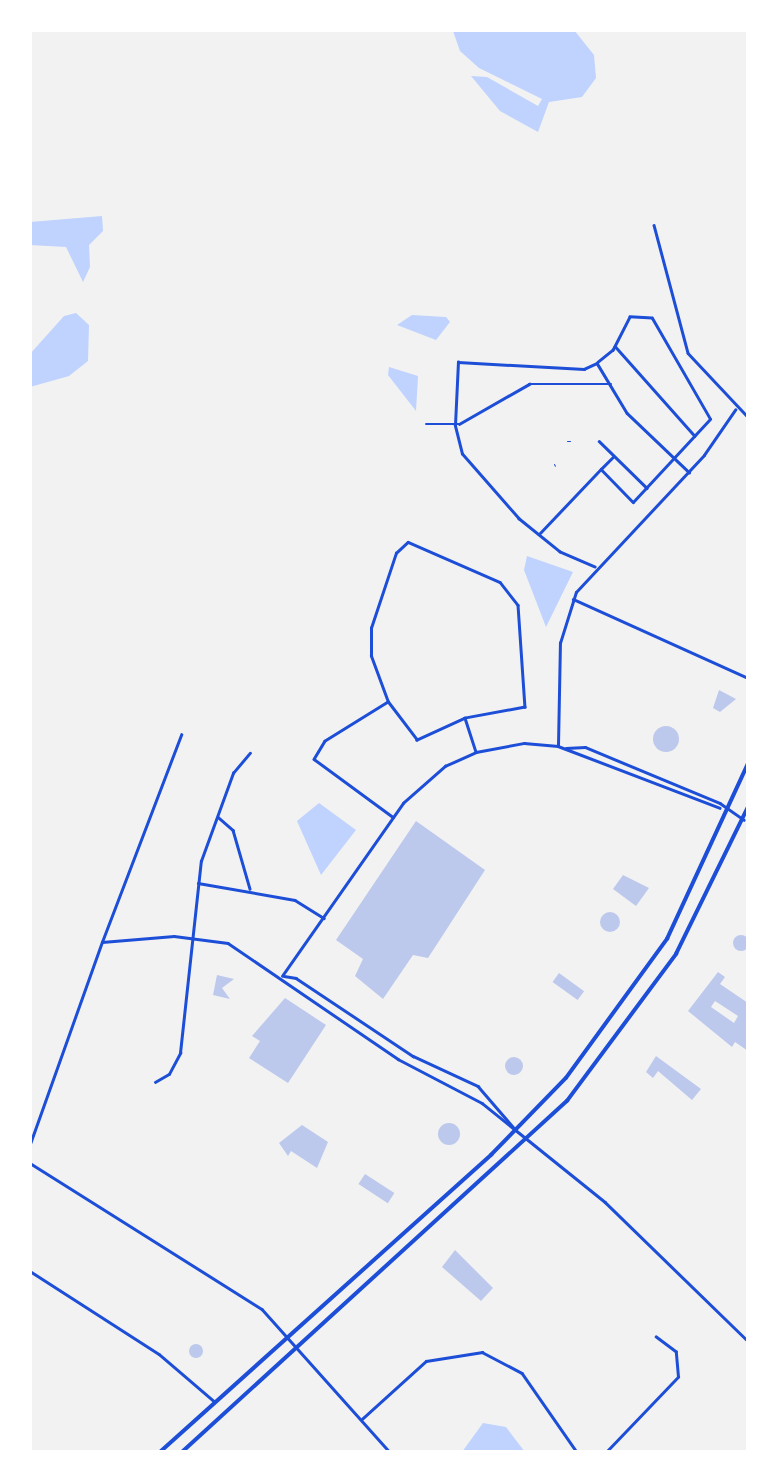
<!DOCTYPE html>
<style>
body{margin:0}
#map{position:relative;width:778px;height:1482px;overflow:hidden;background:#f2f2f2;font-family:"PT Sans Narrow",sans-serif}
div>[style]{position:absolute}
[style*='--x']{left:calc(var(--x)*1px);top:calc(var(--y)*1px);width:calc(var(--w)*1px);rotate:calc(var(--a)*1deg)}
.water>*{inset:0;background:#bfd3fe}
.building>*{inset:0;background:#bdc9ec;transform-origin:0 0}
.round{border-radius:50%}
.path>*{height:1px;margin:-0.5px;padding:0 0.5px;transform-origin:0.5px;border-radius:0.5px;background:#1d4ed8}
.minor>*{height:2.5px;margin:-1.25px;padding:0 1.25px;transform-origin:1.25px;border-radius:1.25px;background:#1d4ed8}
.tertiary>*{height:2.5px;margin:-1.25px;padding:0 1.25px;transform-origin:1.25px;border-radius:1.25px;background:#1d4ed8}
.primary>*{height:3.5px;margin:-1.75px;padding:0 1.75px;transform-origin:1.75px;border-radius:1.75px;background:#1d4ed8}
span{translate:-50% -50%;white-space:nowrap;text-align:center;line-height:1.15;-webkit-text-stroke:5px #fff;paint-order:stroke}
.frame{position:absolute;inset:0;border:32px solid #fff;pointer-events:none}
</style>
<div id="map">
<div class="water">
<i style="clip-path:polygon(574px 30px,594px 55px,596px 78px,582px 97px,549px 102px,538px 132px,500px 111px,471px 76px,487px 77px,538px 106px,542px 99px,479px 68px,460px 51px,453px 31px)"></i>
<i style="clip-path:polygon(102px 216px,103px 231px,89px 245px,90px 267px,83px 282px,66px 247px,30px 245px,30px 222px)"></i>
<i style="clip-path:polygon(76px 313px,89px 325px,88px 361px,69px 376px,30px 387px,30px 354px,64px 316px)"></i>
<i style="clip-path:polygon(412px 315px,446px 317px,450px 322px,436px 340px,397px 325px)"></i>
<i style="clip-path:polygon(389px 367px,418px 376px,416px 411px,388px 375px)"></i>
<i style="clip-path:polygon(527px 556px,573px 572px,546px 627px,524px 570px)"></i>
<i style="clip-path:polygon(319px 803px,356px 830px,321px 875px,297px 821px)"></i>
<i style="clip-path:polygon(483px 1423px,506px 1427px,525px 1452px,462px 1452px)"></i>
</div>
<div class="building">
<i style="clip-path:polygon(719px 690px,736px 699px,720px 712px,713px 708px)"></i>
<i class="round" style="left:653px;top:726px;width:26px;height:26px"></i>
<i style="clip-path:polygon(416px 821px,485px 870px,428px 958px,413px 955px,383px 999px,355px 976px,363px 959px,336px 940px)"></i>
<i style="clip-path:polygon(623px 875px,649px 888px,636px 906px,613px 889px)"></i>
<i class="round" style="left:600px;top:912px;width:20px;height:20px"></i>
<i class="round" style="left:733px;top:935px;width:16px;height:16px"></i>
<i style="clip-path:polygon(evenodd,718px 972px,725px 977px,720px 984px,748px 1003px,748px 1051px,735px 1042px,732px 1047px,688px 1011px,718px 972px,715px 1001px,738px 1016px,734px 1023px,711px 1007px,715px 1001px)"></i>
<i style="left:559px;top:973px;width:31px;height:11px;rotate:36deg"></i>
<i style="clip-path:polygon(217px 975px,234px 979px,222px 988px,230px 999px,213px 995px)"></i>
<i style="clip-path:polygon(285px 998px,326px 1025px,288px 1083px,249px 1058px,260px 1041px,252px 1036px)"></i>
<i style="clip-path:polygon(656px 1056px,701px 1089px,692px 1100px,658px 1071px,653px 1078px,646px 1072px)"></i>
<i class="round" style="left:505px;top:1057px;width:18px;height:18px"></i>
<i class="round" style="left:438px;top:1123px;width:22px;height:22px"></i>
<i style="clip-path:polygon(302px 1125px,328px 1142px,317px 1168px,291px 1151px,288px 1156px,279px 1143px)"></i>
<i style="left:365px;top:1174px;width:35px;height:12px;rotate:33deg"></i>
<i style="clip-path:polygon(455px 1250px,493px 1288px,481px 1301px,442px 1267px)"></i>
<i class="round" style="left:189px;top:1344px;width:14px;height:14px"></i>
</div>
<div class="path">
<i style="--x:567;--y:441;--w:3;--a:0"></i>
<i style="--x:554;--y:464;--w:2;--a:63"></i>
</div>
<div class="minor">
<i style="--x:654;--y:225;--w:132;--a:75.1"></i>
<i style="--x:688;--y:353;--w:88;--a:46.8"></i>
<i style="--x:615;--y:346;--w:120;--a:48.4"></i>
<i style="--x:426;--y:424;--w:33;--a:0"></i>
<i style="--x:459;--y:424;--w:81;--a:-29.7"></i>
<i style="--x:529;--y:384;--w:82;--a:0"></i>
<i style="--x:599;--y:441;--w:67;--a:44.4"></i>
<i style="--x:601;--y:469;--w:17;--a:-45"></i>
<i style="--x:540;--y:533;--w:88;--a:-46.4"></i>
<i style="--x:601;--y:469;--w:46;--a:45.9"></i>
<i style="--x:633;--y:502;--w:113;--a:-47.1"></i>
<i style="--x:710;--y:419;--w:116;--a:-119.9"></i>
<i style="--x:652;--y:318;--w:22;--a:-177"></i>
<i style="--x:630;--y:317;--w:37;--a:117"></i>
<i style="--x:613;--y:350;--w:19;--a:141"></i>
<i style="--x:408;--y:542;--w:100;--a:23.5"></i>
<i style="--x:500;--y:582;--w:29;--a:52"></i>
<i style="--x:518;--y:605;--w:102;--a:86.1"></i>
<i style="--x:525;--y:707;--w:61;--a:169.6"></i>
<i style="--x:465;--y:718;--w:53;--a:155.4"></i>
<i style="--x:417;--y:740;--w:48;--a:-127.3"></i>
<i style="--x:388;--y:702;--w:49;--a:-110.3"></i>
<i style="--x:371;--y:656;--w:28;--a:-90"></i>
<i style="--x:371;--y:628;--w:79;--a:-71.6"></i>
<i style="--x:396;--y:553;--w:16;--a:-43"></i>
<i style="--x:595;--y:567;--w:38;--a:-157"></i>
<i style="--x:560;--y:552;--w:53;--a:-141.2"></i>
<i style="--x:519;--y:519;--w:86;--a:-131.2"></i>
<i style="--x:462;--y:454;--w:30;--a:-104"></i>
<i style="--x:455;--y:425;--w:63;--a:-87.3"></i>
<i style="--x:458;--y:362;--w:126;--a:3.2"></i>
<i style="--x:584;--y:369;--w:14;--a:-25"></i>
<i style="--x:597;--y:363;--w:58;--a:59"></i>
<i style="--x:627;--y:413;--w:86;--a:43.6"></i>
<i style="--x:573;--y:599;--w:192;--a:24.3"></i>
<i style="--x:388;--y:702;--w:74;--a:148.2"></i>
<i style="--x:325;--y:741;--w:21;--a:121"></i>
<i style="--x:314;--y:759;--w:98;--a:36.3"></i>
<i style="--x:465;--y:718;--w:35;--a:72"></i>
<i style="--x:558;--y:745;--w:102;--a:-88.9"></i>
<i style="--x:560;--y:643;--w:53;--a:-72.6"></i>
<i style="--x:576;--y:592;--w:187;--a:-46.9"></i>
<i style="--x:704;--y:455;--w:55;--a:-55.4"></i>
<i style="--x:566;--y:748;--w:19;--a:-3"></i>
<i style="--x:585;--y:747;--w:146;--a:22.5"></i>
<i style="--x:720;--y:803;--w:29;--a:35"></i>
<i style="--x:218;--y:817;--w:20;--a:41"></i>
<i style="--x:233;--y:830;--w:61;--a:73.9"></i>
<i style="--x:198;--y:883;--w:98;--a:9.9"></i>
<i style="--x:295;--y:900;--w:34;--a:32"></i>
<i style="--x:102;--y:942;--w:222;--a:-69.1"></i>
<i style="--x:282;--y:976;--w:211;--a:-55"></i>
<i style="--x:403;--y:803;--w:56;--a:-41.4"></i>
<i style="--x:445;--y:766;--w:34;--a:-24"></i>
<i style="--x:476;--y:752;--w:49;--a:-10.6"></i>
<i style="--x:524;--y:743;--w:34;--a:5"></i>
<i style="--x:558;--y:746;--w:173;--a:20.9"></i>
<i style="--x:155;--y:1082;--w:16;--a:-30"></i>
<i style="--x:169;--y:1074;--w:24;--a:-62"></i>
<i style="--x:180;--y:1053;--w:193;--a:-83.8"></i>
<i style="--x:201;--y:861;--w:94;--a:-70"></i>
<i style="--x:233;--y:773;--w:26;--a:-50"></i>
<i style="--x:30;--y:1163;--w:274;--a:32.2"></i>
<i style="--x:262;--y:1309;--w:192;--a:48.2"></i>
<i style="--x:30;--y:1271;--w:153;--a:32.8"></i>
<i style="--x:159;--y:1354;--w:72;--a:40.5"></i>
<i style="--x:362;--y:1419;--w:86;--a:-42.2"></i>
<i style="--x:426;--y:1361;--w:57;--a:-9.1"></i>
<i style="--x:482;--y:1352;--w:45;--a:27.7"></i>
<i style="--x:522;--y:1373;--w:96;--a:55.2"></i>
<i style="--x:606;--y:1452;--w:104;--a:-46.2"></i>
<i style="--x:678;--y:1377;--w:25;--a:-95"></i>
<i style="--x:676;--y:1352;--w:25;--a:-143"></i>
</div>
<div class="tertiary">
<i style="--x:284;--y:976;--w:12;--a:9"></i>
<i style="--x:296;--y:978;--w:141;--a:33.7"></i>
<i style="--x:413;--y:1056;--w:72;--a:24.8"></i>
<i style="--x:478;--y:1086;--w:55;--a:49.4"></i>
<i style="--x:30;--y:1144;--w:214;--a:-70.4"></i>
<i style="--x:102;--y:942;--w:72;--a:-4.8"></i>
<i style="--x:174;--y:936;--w:54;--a:7.4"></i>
<i style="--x:228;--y:943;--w:206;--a:34.3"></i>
<i style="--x:398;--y:1059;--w:95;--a:27.6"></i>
<i style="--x:482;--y:1103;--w:158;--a:38.8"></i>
<i style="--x:605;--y:1202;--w:199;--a:44.2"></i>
</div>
<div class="primary">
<i style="--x:160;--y:1452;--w:445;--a:-41.9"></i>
<i style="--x:491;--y:1155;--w:107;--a:-45.8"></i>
<i style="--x:566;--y:1078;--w:172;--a:-54"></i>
<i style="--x:667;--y:939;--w:193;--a:-65.2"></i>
<i style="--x:182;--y:1452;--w:521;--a:-42.36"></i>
<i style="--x:567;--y:1101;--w:183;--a:-53.4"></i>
<i style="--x:676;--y:954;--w:164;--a:-63.9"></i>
</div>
<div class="frame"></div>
</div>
